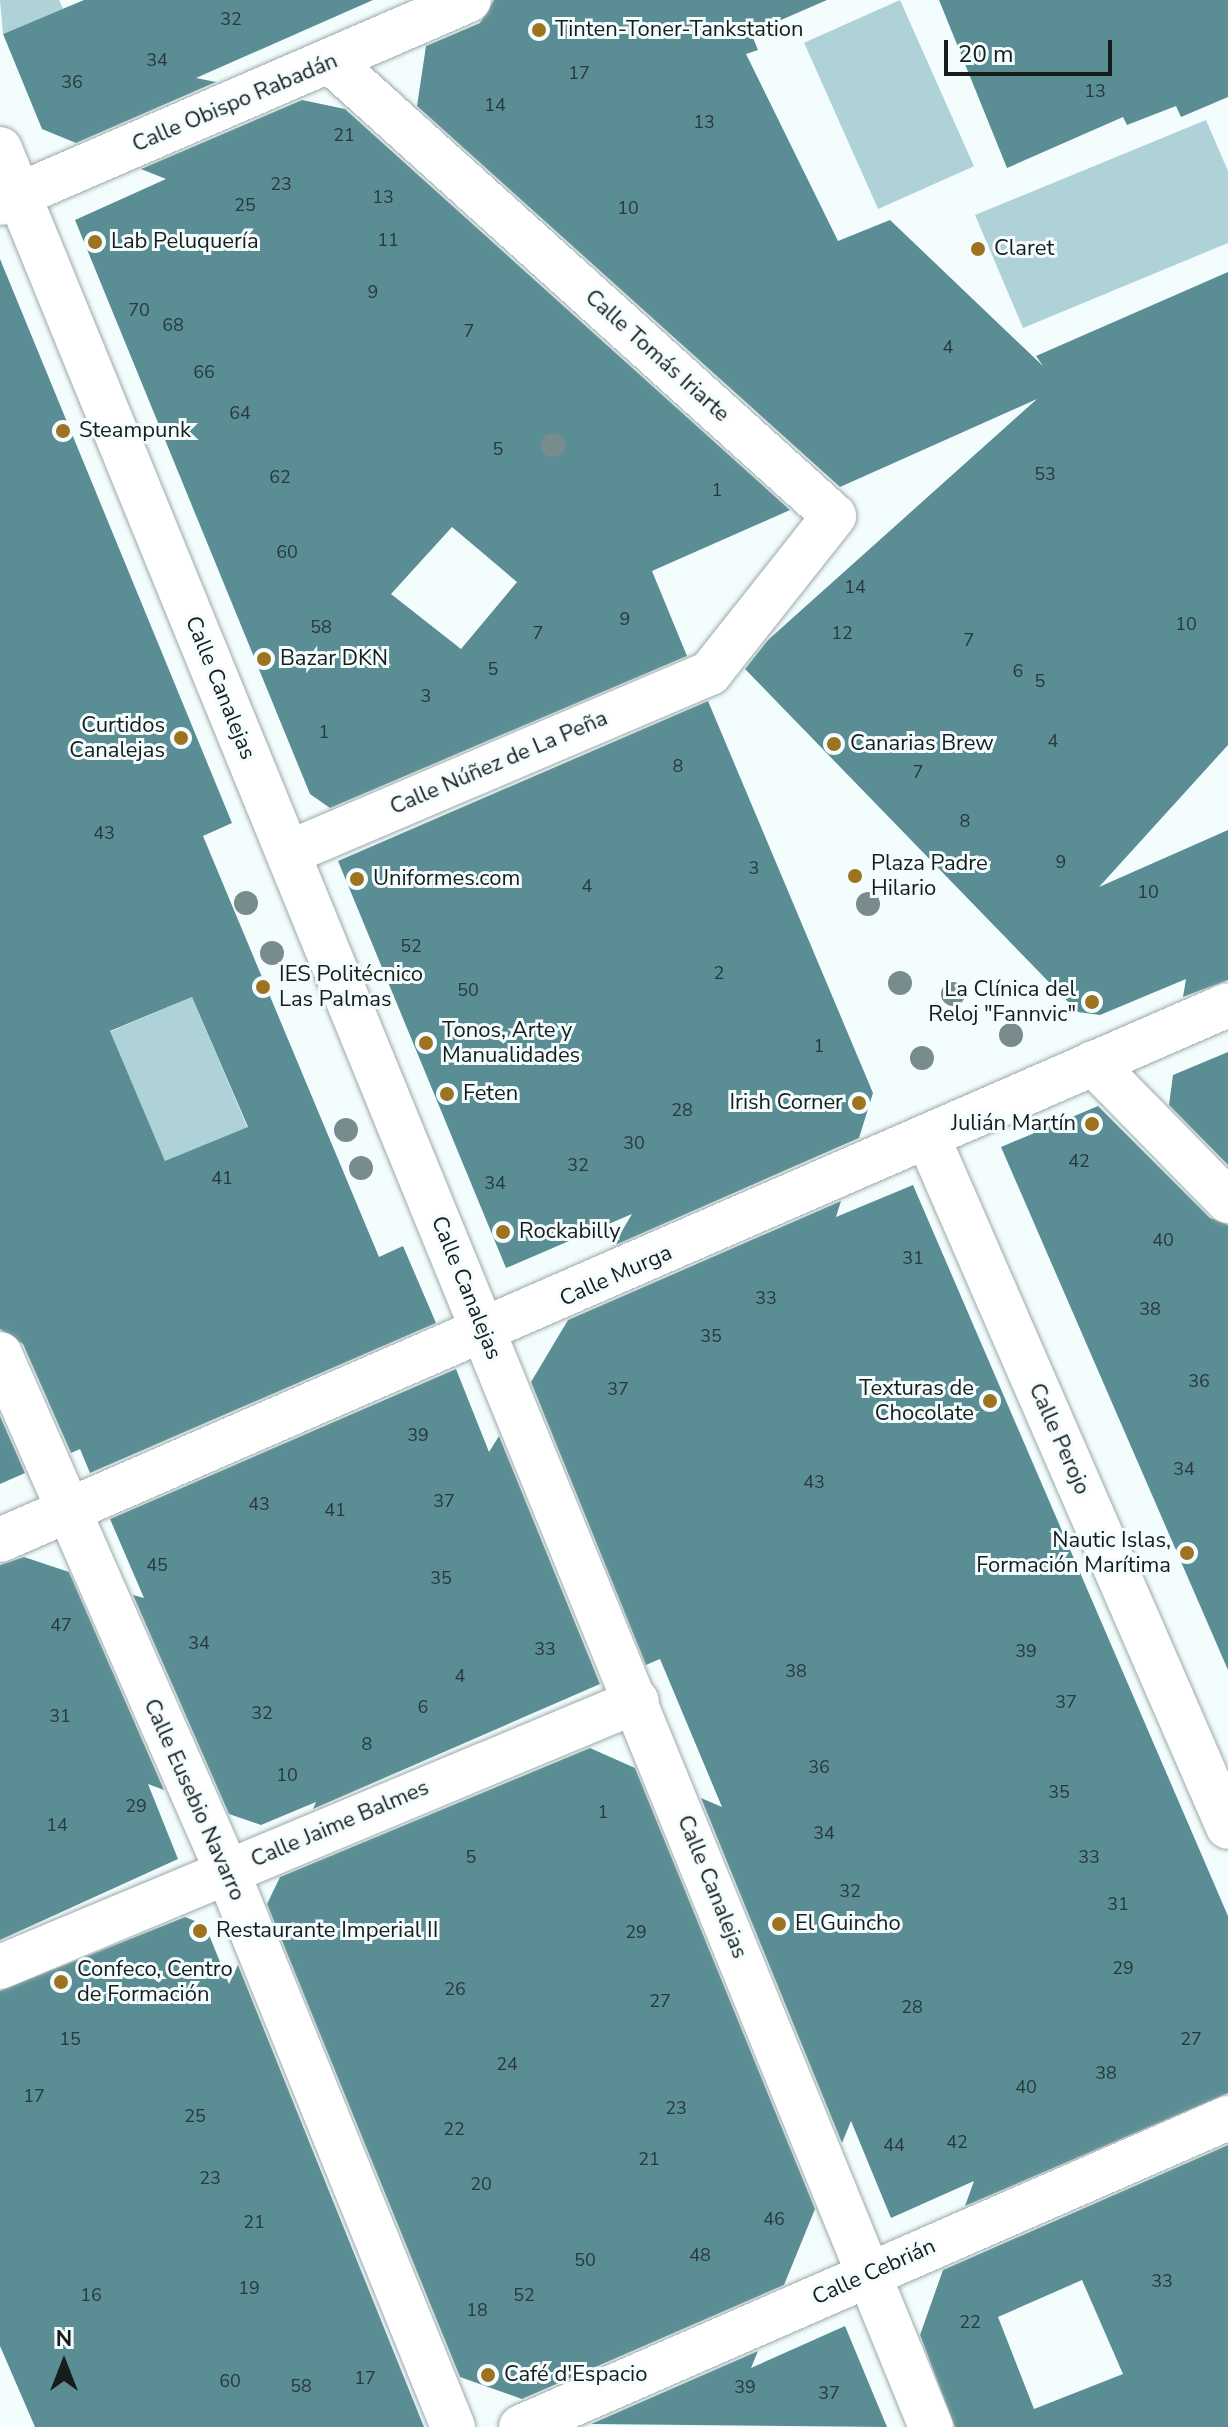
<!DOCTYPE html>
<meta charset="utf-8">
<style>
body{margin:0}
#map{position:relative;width:1228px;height:2427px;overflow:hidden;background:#f4fdfe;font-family:"Nunito Sans",sans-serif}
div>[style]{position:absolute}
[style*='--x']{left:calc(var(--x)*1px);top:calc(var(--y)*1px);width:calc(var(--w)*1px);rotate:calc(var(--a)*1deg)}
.green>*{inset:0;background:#aed2d7;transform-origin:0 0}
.building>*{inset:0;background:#5b8e94}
.roads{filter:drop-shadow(0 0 2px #9ba9ab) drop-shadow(0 0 2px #9ba9ab)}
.minor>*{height:44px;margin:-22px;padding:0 22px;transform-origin:22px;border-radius:22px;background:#fff}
.trees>*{width:24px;height:24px;margin:-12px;border-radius:50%;background:#788c8e}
.dots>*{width:22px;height:22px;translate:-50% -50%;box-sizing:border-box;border:4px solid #f4fdfe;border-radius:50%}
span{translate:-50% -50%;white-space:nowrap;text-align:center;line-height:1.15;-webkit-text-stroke:6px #f4fdfe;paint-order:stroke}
.number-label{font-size:18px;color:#28383b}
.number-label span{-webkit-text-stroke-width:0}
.poi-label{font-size:22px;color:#171c1d}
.left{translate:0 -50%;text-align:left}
.right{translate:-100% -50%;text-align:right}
.street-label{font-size:22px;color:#171c1d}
.north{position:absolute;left:24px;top:2323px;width:80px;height:80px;-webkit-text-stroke:6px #f4fdfe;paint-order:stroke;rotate:0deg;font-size:22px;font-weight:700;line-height:32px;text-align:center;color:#171c1d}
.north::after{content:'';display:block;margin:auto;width:28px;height:36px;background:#171c1d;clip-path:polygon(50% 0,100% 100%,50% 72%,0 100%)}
.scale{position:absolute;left:944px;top:40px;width:168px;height:36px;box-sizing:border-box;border:4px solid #171c1d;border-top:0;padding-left:10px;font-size:24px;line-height:28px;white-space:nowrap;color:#171c1d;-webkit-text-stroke:6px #f4fdfe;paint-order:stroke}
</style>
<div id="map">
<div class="green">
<i style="clip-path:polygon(0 0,59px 0,63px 9px,3px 34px)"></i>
<i style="left:900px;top:0;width:182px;height:105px;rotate:66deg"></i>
<i style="clip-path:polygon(1206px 120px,1228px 171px,1228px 243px,1023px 328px,975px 215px)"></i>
<i style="left:192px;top:997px;width:142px;height:89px;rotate:67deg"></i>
</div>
<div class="building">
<i style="clip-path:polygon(84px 0,373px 0,196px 78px,216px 82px,76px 143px,42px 129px,3px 34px)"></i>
<i style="clip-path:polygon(494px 0,827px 0,751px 33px,758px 50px,746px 54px,838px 241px,890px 220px,1043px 366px,1036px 356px,1228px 272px,1228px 745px,1099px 887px,1228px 830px,1228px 980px,1183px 997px,1186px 979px,1100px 1015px,1078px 1012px,745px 669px,768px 640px,1037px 399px,840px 487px,417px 106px,426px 46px,480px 23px)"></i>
<i style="clip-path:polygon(939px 0,1228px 0,1228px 97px,1181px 117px,1176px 106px,1127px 125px,1123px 117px,1007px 168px)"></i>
<i style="clip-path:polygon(evenodd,302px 100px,345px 109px,790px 510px,652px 571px,687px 656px,330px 808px,310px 794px,75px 220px,166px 179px,141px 169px,302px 100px,452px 527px,517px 582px,461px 649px,391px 594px,452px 527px)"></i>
<i style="clip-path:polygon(evenodd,0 259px,232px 823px,203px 836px,379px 1257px,403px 1246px,436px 1323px,90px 1473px,80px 1449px,71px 1453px,23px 1344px,0 1329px,0 259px,192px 997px,248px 1127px,165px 1161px,110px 1031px,192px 997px)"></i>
<i style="clip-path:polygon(708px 701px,873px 1093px,859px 1138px,613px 1246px,632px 1214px,506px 1268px,338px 861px)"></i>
<i style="clip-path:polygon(1228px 1052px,1228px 1165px,1169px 1105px,1173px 1075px)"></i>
<i style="clip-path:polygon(1098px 1106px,1210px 1218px,1228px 1225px,1228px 1670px,1001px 1147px)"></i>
<i style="clip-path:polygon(913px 1185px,1228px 1916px,1228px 2093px,965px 2206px,974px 2181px,891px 2218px,851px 2121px,842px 2143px,701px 1798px,722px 1807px,660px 1659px,646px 1665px,531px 1382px,568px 1320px,841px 1201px,836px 1217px)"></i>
<i style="clip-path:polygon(456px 1369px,489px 1452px,499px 1436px,600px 1684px,313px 1809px,316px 1802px,261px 1825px,229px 1814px,133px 1595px,144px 1598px,110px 1519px)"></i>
<i style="clip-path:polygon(0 1416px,25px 1473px,0 1484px)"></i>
<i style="clip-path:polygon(24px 1557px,69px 1572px,164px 1790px,148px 1784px,178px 1859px,0 1940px,0 1565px)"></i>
<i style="clip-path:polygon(590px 1748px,635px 1768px,815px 2209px,784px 2285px,522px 2399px,460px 2377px,267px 1904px,280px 1877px)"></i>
<i style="clip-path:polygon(185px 1917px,205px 1925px,229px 1984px,238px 1965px,424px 2427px,35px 2427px,0 2346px,0 1991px)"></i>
<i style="clip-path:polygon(evenodd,1228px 2145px,1228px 2427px,955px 2427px,920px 2335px,943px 2270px,1228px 2145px,1082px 2280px,1123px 2374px,1034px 2409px,998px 2317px,1082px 2280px)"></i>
<i style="clip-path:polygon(845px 2326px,887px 2427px,591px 2424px,758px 2351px,751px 2368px)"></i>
</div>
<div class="roads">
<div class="minor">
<i style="--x:0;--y:149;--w:2461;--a:67.77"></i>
<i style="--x:0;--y:203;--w:511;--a:-23.4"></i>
<i style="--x:288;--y:853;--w:459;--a:-23.1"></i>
<i style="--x:710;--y:673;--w:200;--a:-51.7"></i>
<i style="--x:834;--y:516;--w:678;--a:-137.93"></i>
<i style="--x:1093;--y:1063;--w:193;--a:45.6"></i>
<i style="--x:929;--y:1140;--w:749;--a:66.48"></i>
<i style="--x:0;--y:1354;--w:565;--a:66.3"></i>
<i style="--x:227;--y:1871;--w:600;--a:67.88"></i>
<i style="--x:0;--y:1540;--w:1339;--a:-23.54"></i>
<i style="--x:0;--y:1967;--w:690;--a:-22.66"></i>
<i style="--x:521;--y:2427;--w:772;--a:-23.61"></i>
</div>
</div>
<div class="trees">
<i style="left:553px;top:445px"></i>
<i style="left:246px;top:903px"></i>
<i style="left:868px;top:904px"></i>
<i style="left:272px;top:953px"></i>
<i style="left:900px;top:983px"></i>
<i style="left:953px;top:994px"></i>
<i style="left:1011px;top:1035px"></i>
<i style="left:922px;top:1058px"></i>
<i style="left:346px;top:1130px"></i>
<i style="left:361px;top:1168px"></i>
</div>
<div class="dots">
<i style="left:539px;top:30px;background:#9d7221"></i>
<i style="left:95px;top:242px;background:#9d7221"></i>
<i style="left:978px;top:249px;background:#9d7221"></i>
<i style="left:63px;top:431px;background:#9d7221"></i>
<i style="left:264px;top:659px;background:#9d7221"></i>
<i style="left:181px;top:738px;background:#9d7221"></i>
<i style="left:834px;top:744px;background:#9d7221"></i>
<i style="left:855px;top:876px;background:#9d7221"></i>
<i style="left:357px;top:879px;background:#9d7221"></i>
<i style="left:263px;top:987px;background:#9d7221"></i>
<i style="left:1092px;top:1002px;background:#9d7221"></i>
<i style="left:426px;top:1043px;background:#9d7221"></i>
<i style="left:447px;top:1094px;background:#9d7221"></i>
<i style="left:859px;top:1103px;background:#9d7221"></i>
<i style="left:1092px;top:1124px;background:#9d7221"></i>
<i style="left:503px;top:1232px;background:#9d7221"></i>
<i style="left:990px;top:1401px;background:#9d7221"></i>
<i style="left:1187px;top:1553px;background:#9d7221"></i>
<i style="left:779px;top:1924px;background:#9d7221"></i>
<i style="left:200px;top:1931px;background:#9d7221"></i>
<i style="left:61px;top:1982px;background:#9d7221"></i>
<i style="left:488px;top:2375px;background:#9d7221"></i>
</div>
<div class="number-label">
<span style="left:231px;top:19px">32</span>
<span style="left:157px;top:60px">34</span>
<span style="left:579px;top:73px">17</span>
<span style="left:72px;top:82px">36</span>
<span style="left:1095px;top:91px">13</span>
<span style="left:495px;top:105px">14</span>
<span style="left:704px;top:122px">13</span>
<span style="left:344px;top:135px">21</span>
<span style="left:281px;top:184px">23</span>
<span style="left:383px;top:197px">13</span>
<span style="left:245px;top:205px">25</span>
<span style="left:628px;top:208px">10</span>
<span style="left:388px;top:240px">11</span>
<span style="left:373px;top:292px">9</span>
<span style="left:139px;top:310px">70</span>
<span style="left:173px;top:325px">68</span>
<span style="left:469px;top:331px">7</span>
<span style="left:948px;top:347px">4</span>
<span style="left:204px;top:372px">66</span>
<span style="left:240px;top:413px">64</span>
<span style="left:498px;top:449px">5</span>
<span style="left:1045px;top:474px">53</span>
<span style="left:280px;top:477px">62</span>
<span style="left:717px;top:490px">1</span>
<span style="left:287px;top:552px">60</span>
<span style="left:855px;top:587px">14</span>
<span style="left:625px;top:619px">9</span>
<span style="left:1186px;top:624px">10</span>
<span style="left:321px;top:627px">58</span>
<span style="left:538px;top:633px">7</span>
<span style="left:842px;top:633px">12</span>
<span style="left:969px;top:640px">7</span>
<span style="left:493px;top:669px">5</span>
<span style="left:1018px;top:671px">6</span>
<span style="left:1040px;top:681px">5</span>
<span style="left:426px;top:696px">3</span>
<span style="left:324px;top:732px">1</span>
<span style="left:1053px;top:741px">4</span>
<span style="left:678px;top:766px">8</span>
<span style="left:918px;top:772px">7</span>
<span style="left:965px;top:821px">8</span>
<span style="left:104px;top:833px">43</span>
<span style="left:1061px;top:862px">9</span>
<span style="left:754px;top:868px">3</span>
<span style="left:587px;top:886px">4</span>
<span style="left:1148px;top:892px">10</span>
<span style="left:411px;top:946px">52</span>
<span style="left:719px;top:973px">2</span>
<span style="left:468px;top:990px">50</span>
<span style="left:819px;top:1046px">1</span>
<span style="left:682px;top:1110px">28</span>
<span style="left:634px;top:1143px">30</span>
<span style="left:1079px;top:1161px">42</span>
<span style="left:578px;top:1165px">32</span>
<span style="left:222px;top:1178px">41</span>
<span style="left:495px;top:1183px">34</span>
<span style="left:1163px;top:1240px">40</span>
<span style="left:913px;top:1258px">31</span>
<span style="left:766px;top:1298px">33</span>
<span style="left:1150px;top:1309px">38</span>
<span style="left:711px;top:1336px">35</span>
<span style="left:1199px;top:1381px">36</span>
<span style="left:618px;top:1389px">37</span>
<span style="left:418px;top:1435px">39</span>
<span style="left:1184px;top:1469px">34</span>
<span style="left:814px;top:1482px">43</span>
<span style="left:444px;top:1501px">37</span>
<span style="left:259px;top:1504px">43</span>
<span style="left:335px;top:1510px">41</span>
<span style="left:157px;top:1565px">45</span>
<span style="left:441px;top:1578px">35</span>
<span style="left:61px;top:1625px">47</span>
<span style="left:199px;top:1643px">34</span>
<span style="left:545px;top:1649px">33</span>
<span style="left:1026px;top:1651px">39</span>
<span style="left:796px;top:1671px">38</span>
<span style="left:460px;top:1676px">4</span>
<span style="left:1066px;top:1702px">37</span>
<span style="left:423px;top:1707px">6</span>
<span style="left:262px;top:1713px">32</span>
<span style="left:60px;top:1716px">31</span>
<span style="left:367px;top:1744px">8</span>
<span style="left:819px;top:1767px">36</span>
<span style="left:287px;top:1775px">10</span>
<span style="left:1059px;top:1792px">35</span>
<span style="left:136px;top:1806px">29</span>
<span style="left:603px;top:1812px">1</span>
<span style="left:57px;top:1825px">14</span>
<span style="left:824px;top:1833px">34</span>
<span style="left:471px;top:1857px">5</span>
<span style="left:1089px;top:1857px">33</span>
<span style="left:850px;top:1891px">32</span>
<span style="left:1118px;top:1904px">31</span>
<span style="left:636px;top:1932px">29</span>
<span style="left:1123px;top:1968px">29</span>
<span style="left:455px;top:1989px">26</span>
<span style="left:660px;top:2001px">27</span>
<span style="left:912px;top:2007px">28</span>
<span style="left:70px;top:2039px">15</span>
<span style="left:1191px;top:2039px">27</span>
<span style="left:507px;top:2064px">24</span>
<span style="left:1106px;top:2073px">38</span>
<span style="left:1026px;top:2087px">40</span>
<span style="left:34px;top:2096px">17</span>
<span style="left:676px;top:2108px">23</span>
<span style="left:195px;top:2116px">25</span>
<span style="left:454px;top:2129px">22</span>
<span style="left:957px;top:2142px">42</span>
<span style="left:894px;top:2145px">44</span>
<span style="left:649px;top:2159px">21</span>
<span style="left:210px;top:2178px">23</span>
<span style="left:481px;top:2184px">20</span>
<span style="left:774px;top:2219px">46</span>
<span style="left:254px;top:2222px">21</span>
<span style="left:700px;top:2255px">48</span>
<span style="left:585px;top:2260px">50</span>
<span style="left:1162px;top:2281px">33</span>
<span style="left:249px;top:2288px">19</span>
<span style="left:91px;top:2295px">16</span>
<span style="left:524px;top:2295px">52</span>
<span style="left:477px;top:2310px">18</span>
<span style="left:970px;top:2322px">22</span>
<span style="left:365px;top:2378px">17</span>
<span style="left:230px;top:2381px">60</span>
<span style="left:301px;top:2386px">58</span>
<span style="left:745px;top:2387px">39</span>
<span style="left:829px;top:2393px">37</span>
</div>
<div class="poi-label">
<span class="left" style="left:555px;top:30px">Tinten-Toner-Tankstation</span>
<span class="left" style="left:111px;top:242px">Lab Peluquería</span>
<span class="left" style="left:994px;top:249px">Claret</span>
<span class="left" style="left:79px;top:431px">Steampunk</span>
<span class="left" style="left:280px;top:659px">Bazar DKN</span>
<span class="right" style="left:165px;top:738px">Curtidos<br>Canalejas</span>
<span class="left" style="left:850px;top:744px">Canarias Brew</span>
<span class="left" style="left:871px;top:876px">Plaza Padre<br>Hilario</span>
<span class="left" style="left:373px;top:879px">Uniformes.com</span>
<span class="left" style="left:279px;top:987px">IES Politécnico<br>Las Palmas</span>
<span class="right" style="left:1076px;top:1002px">La Clínica del<br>Reloj "Fannvic"</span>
<span class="left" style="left:442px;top:1043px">Tonos, Arte y<br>Manualidades</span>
<span class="left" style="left:463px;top:1094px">Feten</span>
<span class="right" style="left:843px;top:1103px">Irish Corner</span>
<span class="right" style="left:1076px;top:1124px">Julián Martín</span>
<span class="left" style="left:519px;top:1232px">Rockabilly</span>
<span class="right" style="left:974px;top:1401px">Texturas de<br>Chocolate</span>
<span class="right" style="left:1171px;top:1553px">Nautic Islas,<br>Formación Marítima</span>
<span class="left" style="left:795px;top:1924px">El Guincho</span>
<span class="left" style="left:216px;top:1931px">Restaurante Imperial II</span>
<span class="left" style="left:77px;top:1982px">Confeco, Centro<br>de Formación</span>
<span class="left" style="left:504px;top:2375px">Café d'Espacio</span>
</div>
<div class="street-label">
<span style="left:235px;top:103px;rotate:-23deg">Calle Obispo Rabadán</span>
<span style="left:657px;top:356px;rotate:42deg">Calle Tomás Iriarte</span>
<span style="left:220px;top:688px;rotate:68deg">Calle Canalejas</span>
<span style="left:499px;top:763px;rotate:-23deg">Calle Núñez de La Peña</span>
<span style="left:616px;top:1276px;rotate:-24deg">Calle Murga</span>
<span style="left:466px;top:1288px;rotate:68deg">Calle Canalejas</span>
<span style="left:1059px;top:1439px;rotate:66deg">Calle Perojo</span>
<span style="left:194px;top:1800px;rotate:66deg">Calle Eusebio Navarro</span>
<span style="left:340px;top:1824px;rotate:-23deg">Calle Jaime Balmes</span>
<span style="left:712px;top:1887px;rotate:68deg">Calle Canalejas</span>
<span style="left:874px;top:2272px;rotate:-24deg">Calle Cebrián</span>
</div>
<div class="north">N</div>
<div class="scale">20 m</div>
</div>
